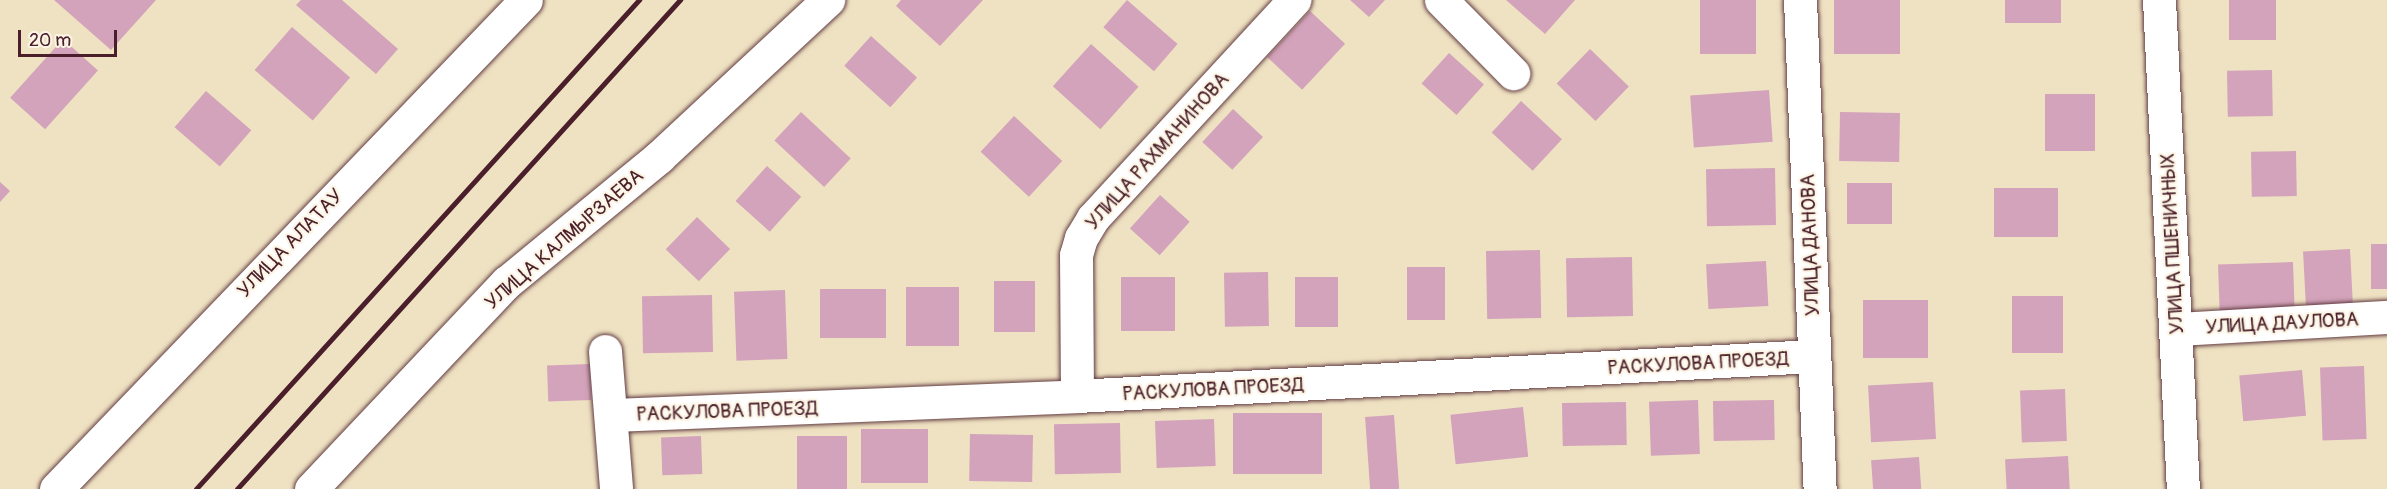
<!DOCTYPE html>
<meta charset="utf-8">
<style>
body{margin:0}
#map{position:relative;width:2387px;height:489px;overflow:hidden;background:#efe2c2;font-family:Pangolin,sans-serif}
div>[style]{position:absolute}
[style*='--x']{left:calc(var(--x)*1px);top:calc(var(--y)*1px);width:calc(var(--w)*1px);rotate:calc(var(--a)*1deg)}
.building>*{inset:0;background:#d2a3ba;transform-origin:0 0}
.roads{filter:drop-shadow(0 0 2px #633c42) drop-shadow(0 0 2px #633c42)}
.minor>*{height:33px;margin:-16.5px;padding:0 16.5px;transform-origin:16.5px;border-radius:16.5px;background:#fff}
.rail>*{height:4.5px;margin:-2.25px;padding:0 2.25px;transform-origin:2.25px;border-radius:2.25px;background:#4a1f2b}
span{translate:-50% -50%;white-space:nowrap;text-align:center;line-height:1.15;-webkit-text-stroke:4.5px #fcf5e5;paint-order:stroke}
.street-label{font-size:20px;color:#4a1f2b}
.scale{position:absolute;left:18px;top:30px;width:99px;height:27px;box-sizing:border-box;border:3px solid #4a1f2b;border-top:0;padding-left:8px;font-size:18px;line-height:21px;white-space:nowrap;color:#4a1f2b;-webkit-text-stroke:4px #fcf5e5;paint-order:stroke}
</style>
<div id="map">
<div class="building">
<i style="clip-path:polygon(54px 0,156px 0,111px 50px)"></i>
<i style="clip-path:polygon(301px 0,342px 0,398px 49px,376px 74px,296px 5px)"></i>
<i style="clip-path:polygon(901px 0,983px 0,940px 46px,896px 6px)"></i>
<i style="left:1127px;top:0;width:67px;height:36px;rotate:41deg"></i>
<i style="clip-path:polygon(1350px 0,1385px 0,1369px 17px)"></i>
<i style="clip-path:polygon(1506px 0,1575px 0,1545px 34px)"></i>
<i style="left:1700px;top:0;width:56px;height:54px"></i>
<i style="left:1834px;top:0;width:66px;height:54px"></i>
<i style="left:2005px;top:0;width:56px;height:23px"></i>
<i style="left:2229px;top:0;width:47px;height:40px"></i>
<i style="left:1310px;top:11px;width:48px;height:63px;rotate:43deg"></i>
<i style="left:292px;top:27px;width:77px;height:57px;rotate:41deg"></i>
<i style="left:871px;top:36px;width:62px;height:40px;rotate:42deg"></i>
<i style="left:63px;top:39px;width:47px;height:79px;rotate:42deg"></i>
<i style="left:1091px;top:44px;width:64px;height:57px;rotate:42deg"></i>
<i style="left:1590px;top:49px;width:54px;height:48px;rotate:44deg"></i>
<i style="left:1449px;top:53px;width:47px;height:41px;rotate:42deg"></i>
<i style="left:2272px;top:70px;width:46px;height:45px;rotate:89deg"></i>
<i style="left:1769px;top:90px;width:52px;height:79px;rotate:86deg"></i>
<i style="left:206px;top:91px;width:60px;height:48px;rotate:41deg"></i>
<i style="left:2045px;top:94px;width:50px;height:57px"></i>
<i style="left:1521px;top:101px;width:56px;height:43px;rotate:43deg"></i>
<i style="left:1233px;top:109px;width:41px;height:45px;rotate:43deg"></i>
<i style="left:801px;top:112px;width:68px;height:39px;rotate:43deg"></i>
<i style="left:1840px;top:112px;width:60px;height:49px;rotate:1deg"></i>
<i style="left:1014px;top:116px;width:66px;height:49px;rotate:43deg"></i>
<i style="left:2296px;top:151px;width:45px;height:45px;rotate:89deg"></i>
<i style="left:767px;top:166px;width:46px;height:47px;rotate:42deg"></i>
<i style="left:1775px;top:168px;width:57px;height:69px;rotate:89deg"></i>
<i style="clip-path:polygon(0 182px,10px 191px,0 202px)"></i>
<i style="left:1892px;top:183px;width:41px;height:45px;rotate:90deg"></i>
<i style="left:2058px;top:188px;width:49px;height:64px;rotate:90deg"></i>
<i style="left:1160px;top:195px;width:40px;height:45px;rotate:42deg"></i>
<i style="left:697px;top:217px;width:46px;height:45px;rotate:44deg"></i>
<i style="left:2371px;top:244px;width:16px;height:45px"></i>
<i style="left:2350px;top:249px;width:55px;height:47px;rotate:87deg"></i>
<i style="left:1540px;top:250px;width:68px;height:54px;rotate:89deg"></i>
<i style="left:1632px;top:257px;width:59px;height:66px;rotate:89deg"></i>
<i style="left:1766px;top:261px;width:45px;height:60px;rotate:87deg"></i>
<i style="left:2293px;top:262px;width:47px;height:75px;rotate:88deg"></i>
<i style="left:1407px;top:267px;width:38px;height:53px"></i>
<i style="left:1268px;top:272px;width:54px;height:44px;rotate:89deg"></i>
<i style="left:1175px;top:277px;width:54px;height:54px;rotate:90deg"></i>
<i style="left:1338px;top:277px;width:50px;height:43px;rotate:90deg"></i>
<i style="left:1035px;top:281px;width:51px;height:41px;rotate:90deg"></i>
<i style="left:959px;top:287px;width:59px;height:53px;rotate:90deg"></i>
<i style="left:886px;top:289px;width:49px;height:66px;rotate:90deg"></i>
<i style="left:785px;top:290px;width:69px;height:51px;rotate:88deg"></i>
<i style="left:712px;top:295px;width:57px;height:70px;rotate:89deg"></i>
<i style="left:2012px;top:296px;width:51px;height:57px"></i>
<i style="left:1863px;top:300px;width:65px;height:58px"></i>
<i style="left:590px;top:364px;width:36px;height:43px;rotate:88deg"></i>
<i style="left:2364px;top:366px;width:73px;height:44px;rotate:88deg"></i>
<i style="left:2302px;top:370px;width:46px;height:63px;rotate:85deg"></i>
<i style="left:1933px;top:382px;width:57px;height:65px;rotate:87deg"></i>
<i style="left:2065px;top:389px;width:52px;height:45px;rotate:88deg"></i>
<i style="left:1698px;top:400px;width:54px;height:49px;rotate:88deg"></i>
<i style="left:1774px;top:400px;width:40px;height:61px;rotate:89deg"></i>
<i style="left:1626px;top:402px;width:43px;height:64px;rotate:89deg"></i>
<i style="left:1523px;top:407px;width:50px;height:73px;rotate:84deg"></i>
<i style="left:1322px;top:413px;width:61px;height:89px;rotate:90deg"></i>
<i style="left:1394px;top:415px;width:74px;height:29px;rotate:86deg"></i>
<i style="left:1214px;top:419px;width:47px;height:59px;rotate:88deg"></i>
<i style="left:1120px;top:423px;width:50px;height:66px;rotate:89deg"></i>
<i style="left:861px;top:429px;width:67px;height:54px"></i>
<i style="left:970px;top:434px;width:63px;height:47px;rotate:1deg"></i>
<i style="left:701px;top:436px;width:38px;height:40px;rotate:88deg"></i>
<i style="left:847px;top:436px;width:53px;height:50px;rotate:90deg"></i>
<i style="left:2068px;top:456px;width:33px;height:63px;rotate:87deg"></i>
<i style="left:1919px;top:457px;width:32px;height:48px;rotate:86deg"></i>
</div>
<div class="roads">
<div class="minor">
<i style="--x:1441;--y:0;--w:103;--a:45.4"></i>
<i style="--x:1800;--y:0;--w:489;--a:87.7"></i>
<i style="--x:2159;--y:0;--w:490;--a:87.2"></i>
<i style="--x:2177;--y:329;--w:210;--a:-3.3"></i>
<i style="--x:605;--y:351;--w:138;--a:85.4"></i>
<i style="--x:1077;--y:396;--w:141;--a:-90.4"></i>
<i style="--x:1076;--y:255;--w:18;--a:-74"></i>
<i style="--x:1081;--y:238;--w:23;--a:-59"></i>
<i style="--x:1093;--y:218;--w:297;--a:-47.3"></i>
<i style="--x:611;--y:415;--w:466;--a:-2.3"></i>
<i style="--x:1077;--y:396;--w:738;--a:-3.11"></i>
<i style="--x:56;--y:489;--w:678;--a:-46.14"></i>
<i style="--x:311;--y:489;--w:285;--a:-46.6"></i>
<i style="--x:507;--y:282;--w:197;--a:-39.4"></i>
<i style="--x:659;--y:157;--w:231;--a:-42.9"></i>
</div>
</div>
<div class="rail">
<i style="--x:196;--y:489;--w:660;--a:-47.83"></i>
<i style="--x:237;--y:489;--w:660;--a:-47.83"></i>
</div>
<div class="street-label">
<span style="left:1157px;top:151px;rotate:-48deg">УЛИЦА РАХМАНИНОВА</span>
<span style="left:564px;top:239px;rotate:-41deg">УЛИЦА КАЛМЫРЗАЕВА</span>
<span style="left:290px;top:243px;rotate:-46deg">УЛИЦА АЛАТАУ</span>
<span style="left:2172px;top:244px;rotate:-93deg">УЛИЦА ПШЕНИЧНЫХ</span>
<span style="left:1810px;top:245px;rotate:-92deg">УЛИЦА ДАНОВА</span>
<span style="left:2282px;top:323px;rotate:-3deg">УЛИЦА ДАУЛОВА</span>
<span style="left:1698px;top:363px;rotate:-3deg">РАСКУЛОВА ПРОЕЗД</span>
<span style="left:1213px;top:389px;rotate:-3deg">РАСКУЛОВА ПРОЕЗД</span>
<span style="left:727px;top:411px;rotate:-2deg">РАСКУЛОВА ПРОЕЗД</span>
</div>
<div class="scale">20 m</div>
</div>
